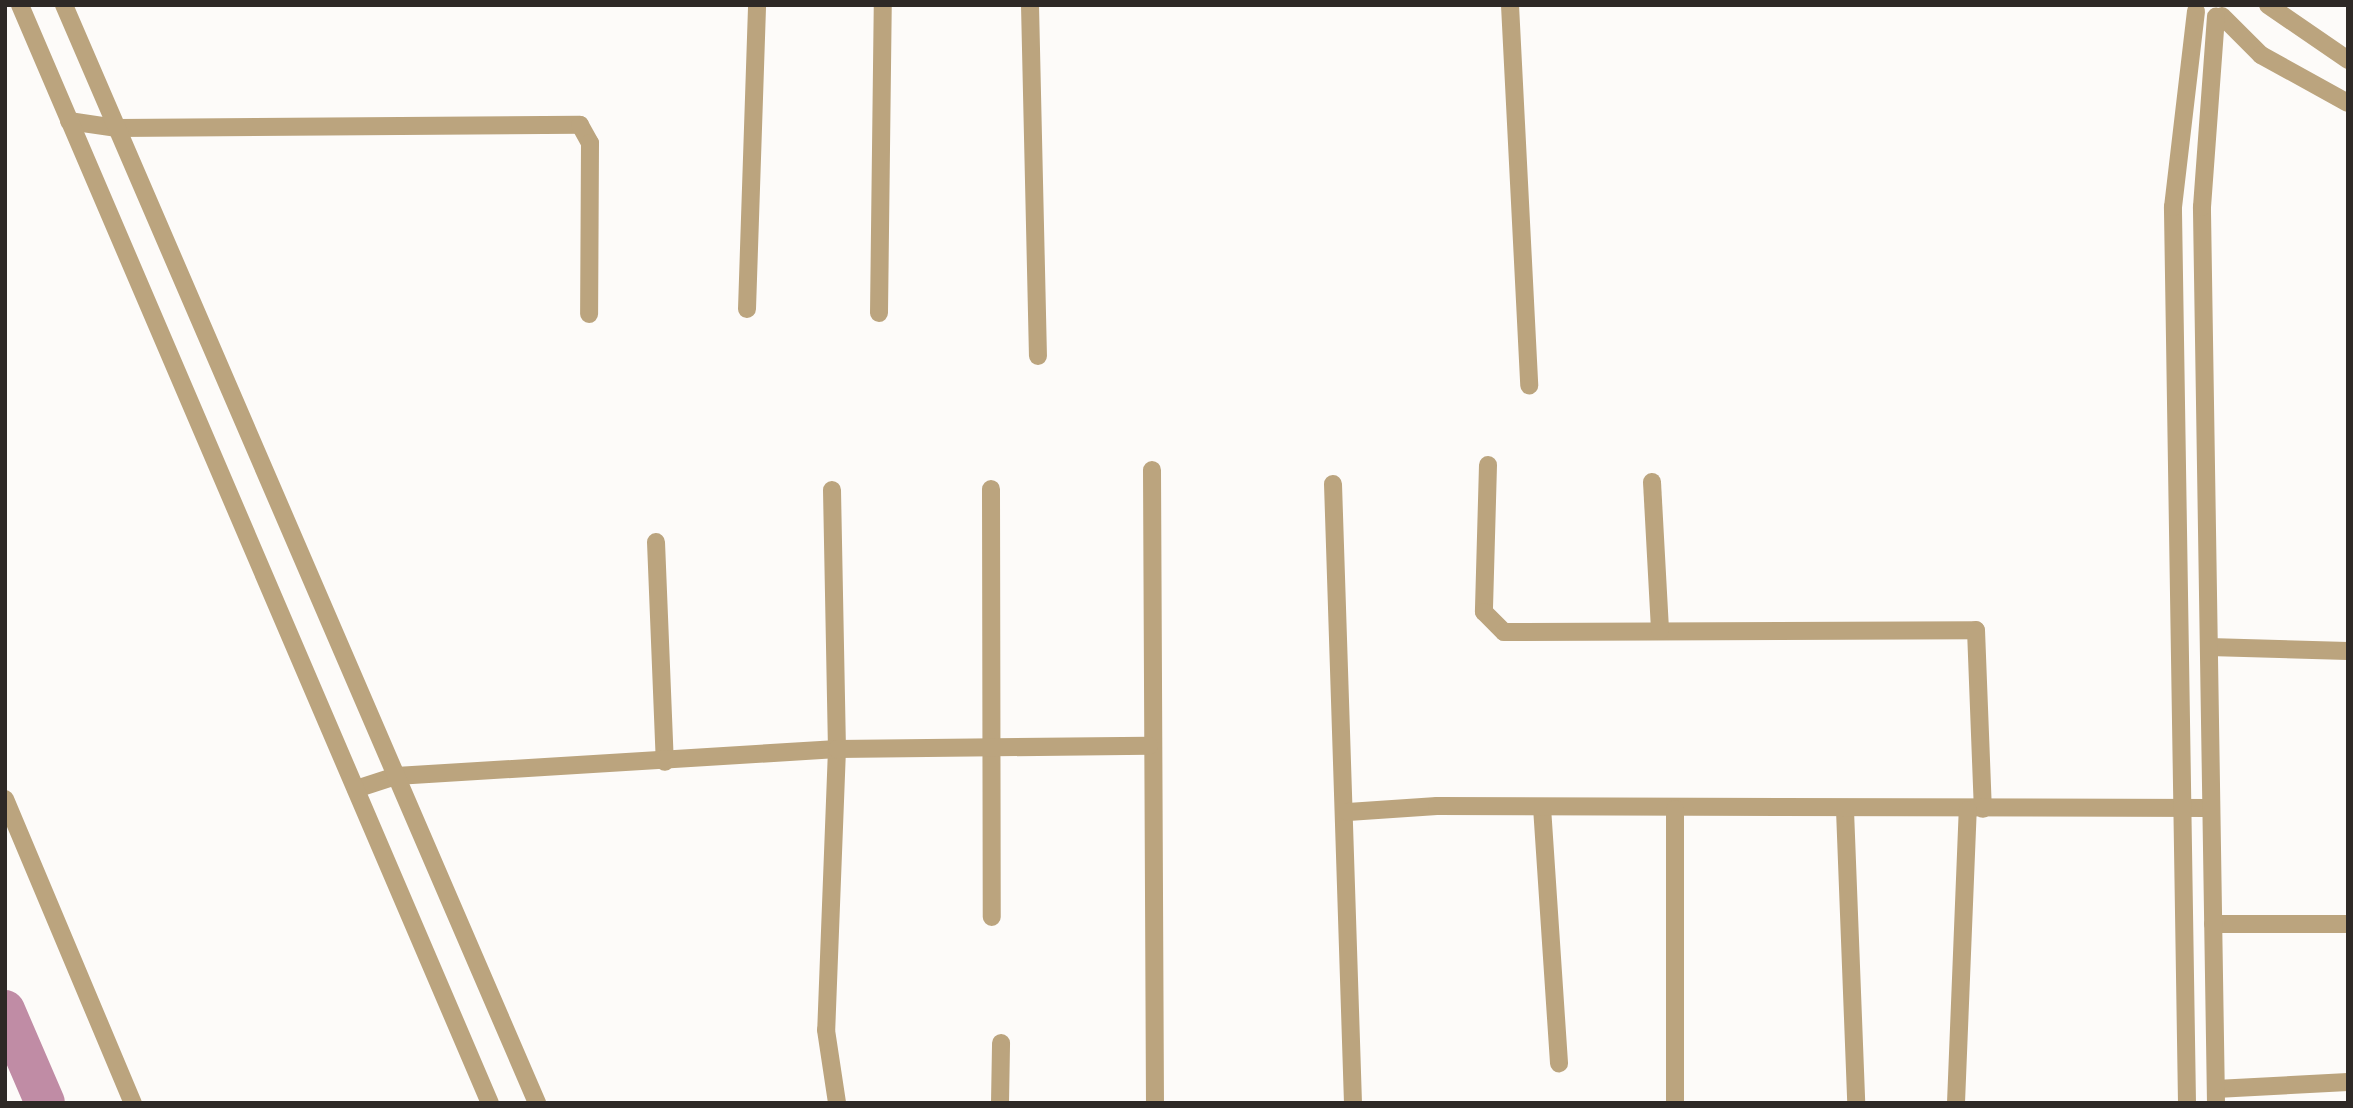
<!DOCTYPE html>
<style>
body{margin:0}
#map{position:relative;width:2353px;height:1108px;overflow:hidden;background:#fdfbf9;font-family:"IBM Plex Sans",sans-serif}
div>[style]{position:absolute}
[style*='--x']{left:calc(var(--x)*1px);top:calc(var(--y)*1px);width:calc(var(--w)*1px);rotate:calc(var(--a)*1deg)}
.canal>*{height:40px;margin:-20px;padding:0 20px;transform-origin:20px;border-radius:20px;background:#c08ca5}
.minor>*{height:18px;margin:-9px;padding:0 9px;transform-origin:9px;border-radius:9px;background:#bba47e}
.tertiary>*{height:18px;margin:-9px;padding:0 9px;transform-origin:9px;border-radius:9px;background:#bba47e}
span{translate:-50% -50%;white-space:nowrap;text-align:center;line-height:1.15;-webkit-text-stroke:7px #fff;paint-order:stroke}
.frame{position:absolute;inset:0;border:7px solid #2e2926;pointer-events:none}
</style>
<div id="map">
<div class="canal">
<i style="--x:5;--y:1010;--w:101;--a:66.7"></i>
</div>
<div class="minor">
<i style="--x:1030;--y:5;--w:351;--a:88.7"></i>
<i style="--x:1510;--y:5;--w:381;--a:87.1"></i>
<i style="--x:69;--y:121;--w:49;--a:8.3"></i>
<i style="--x:117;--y:128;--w:463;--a:-0.4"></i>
<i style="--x:580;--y:125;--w:21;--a:61"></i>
<i style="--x:590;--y:143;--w:171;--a:90.3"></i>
<i style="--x:747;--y:309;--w:304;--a:-88.1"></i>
<i style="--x:879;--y:313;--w:308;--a:-89.3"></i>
<i style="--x:1488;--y:465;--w:147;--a:91.6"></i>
<i style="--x:1484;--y:612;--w:28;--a:45"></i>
<i style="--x:1504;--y:632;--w:472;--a:-0.2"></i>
<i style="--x:1976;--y:630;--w:179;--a:87.8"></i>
<i style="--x:1152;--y:470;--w:633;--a:89.73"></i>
<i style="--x:1652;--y:482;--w:149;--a:86.9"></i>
<i style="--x:1333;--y:484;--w:619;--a:88.15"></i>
<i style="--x:991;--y:489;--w:428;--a:89.9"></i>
<i style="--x:832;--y:490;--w:259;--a:88.9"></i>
<i style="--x:837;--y:749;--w:281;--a:92.2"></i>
<i style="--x:826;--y:1030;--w:74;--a:81.4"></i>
<i style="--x:656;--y:542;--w:220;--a:87.7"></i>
<i style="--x:2209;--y:647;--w:139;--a:1.6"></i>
<i style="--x:356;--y:789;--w:42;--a:-18"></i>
<i style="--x:396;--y:776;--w:442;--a:-3.5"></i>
<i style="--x:837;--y:749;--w:312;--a:-0.6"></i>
<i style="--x:5;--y:799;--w:330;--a:67.2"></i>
<i style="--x:1542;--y:807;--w:257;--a:86.2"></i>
<i style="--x:1845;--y:810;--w:293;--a:87.8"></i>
<i style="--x:1348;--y:812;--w:89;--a:-3.9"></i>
<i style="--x:1437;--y:806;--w:774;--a:0.15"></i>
<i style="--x:2213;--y:924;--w:135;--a:0"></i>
<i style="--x:2216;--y:1089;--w:132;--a:-3"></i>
<i style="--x:1000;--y:1103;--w:60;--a:-89"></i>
<i style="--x:1675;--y:1103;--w:294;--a:-90"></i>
<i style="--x:1956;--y:1103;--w:293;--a:-87.7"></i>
</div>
<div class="tertiary">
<i style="--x:20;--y:5;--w:1194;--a:66.83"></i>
<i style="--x:64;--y:5;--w:1196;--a:66.69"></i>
<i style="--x:2268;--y:5;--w:97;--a:34.5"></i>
<i style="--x:2222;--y:16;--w:55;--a:45"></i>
<i style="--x:2261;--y:55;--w:99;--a:28.9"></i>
<i style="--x:2187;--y:1103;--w:896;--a:-90.9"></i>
<i style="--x:2173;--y:207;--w:197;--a:-83.3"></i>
<i style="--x:2216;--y:1103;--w:896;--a:-90.9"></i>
<i style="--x:2202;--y:207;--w:191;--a:-85.8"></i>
</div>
<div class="frame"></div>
</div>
